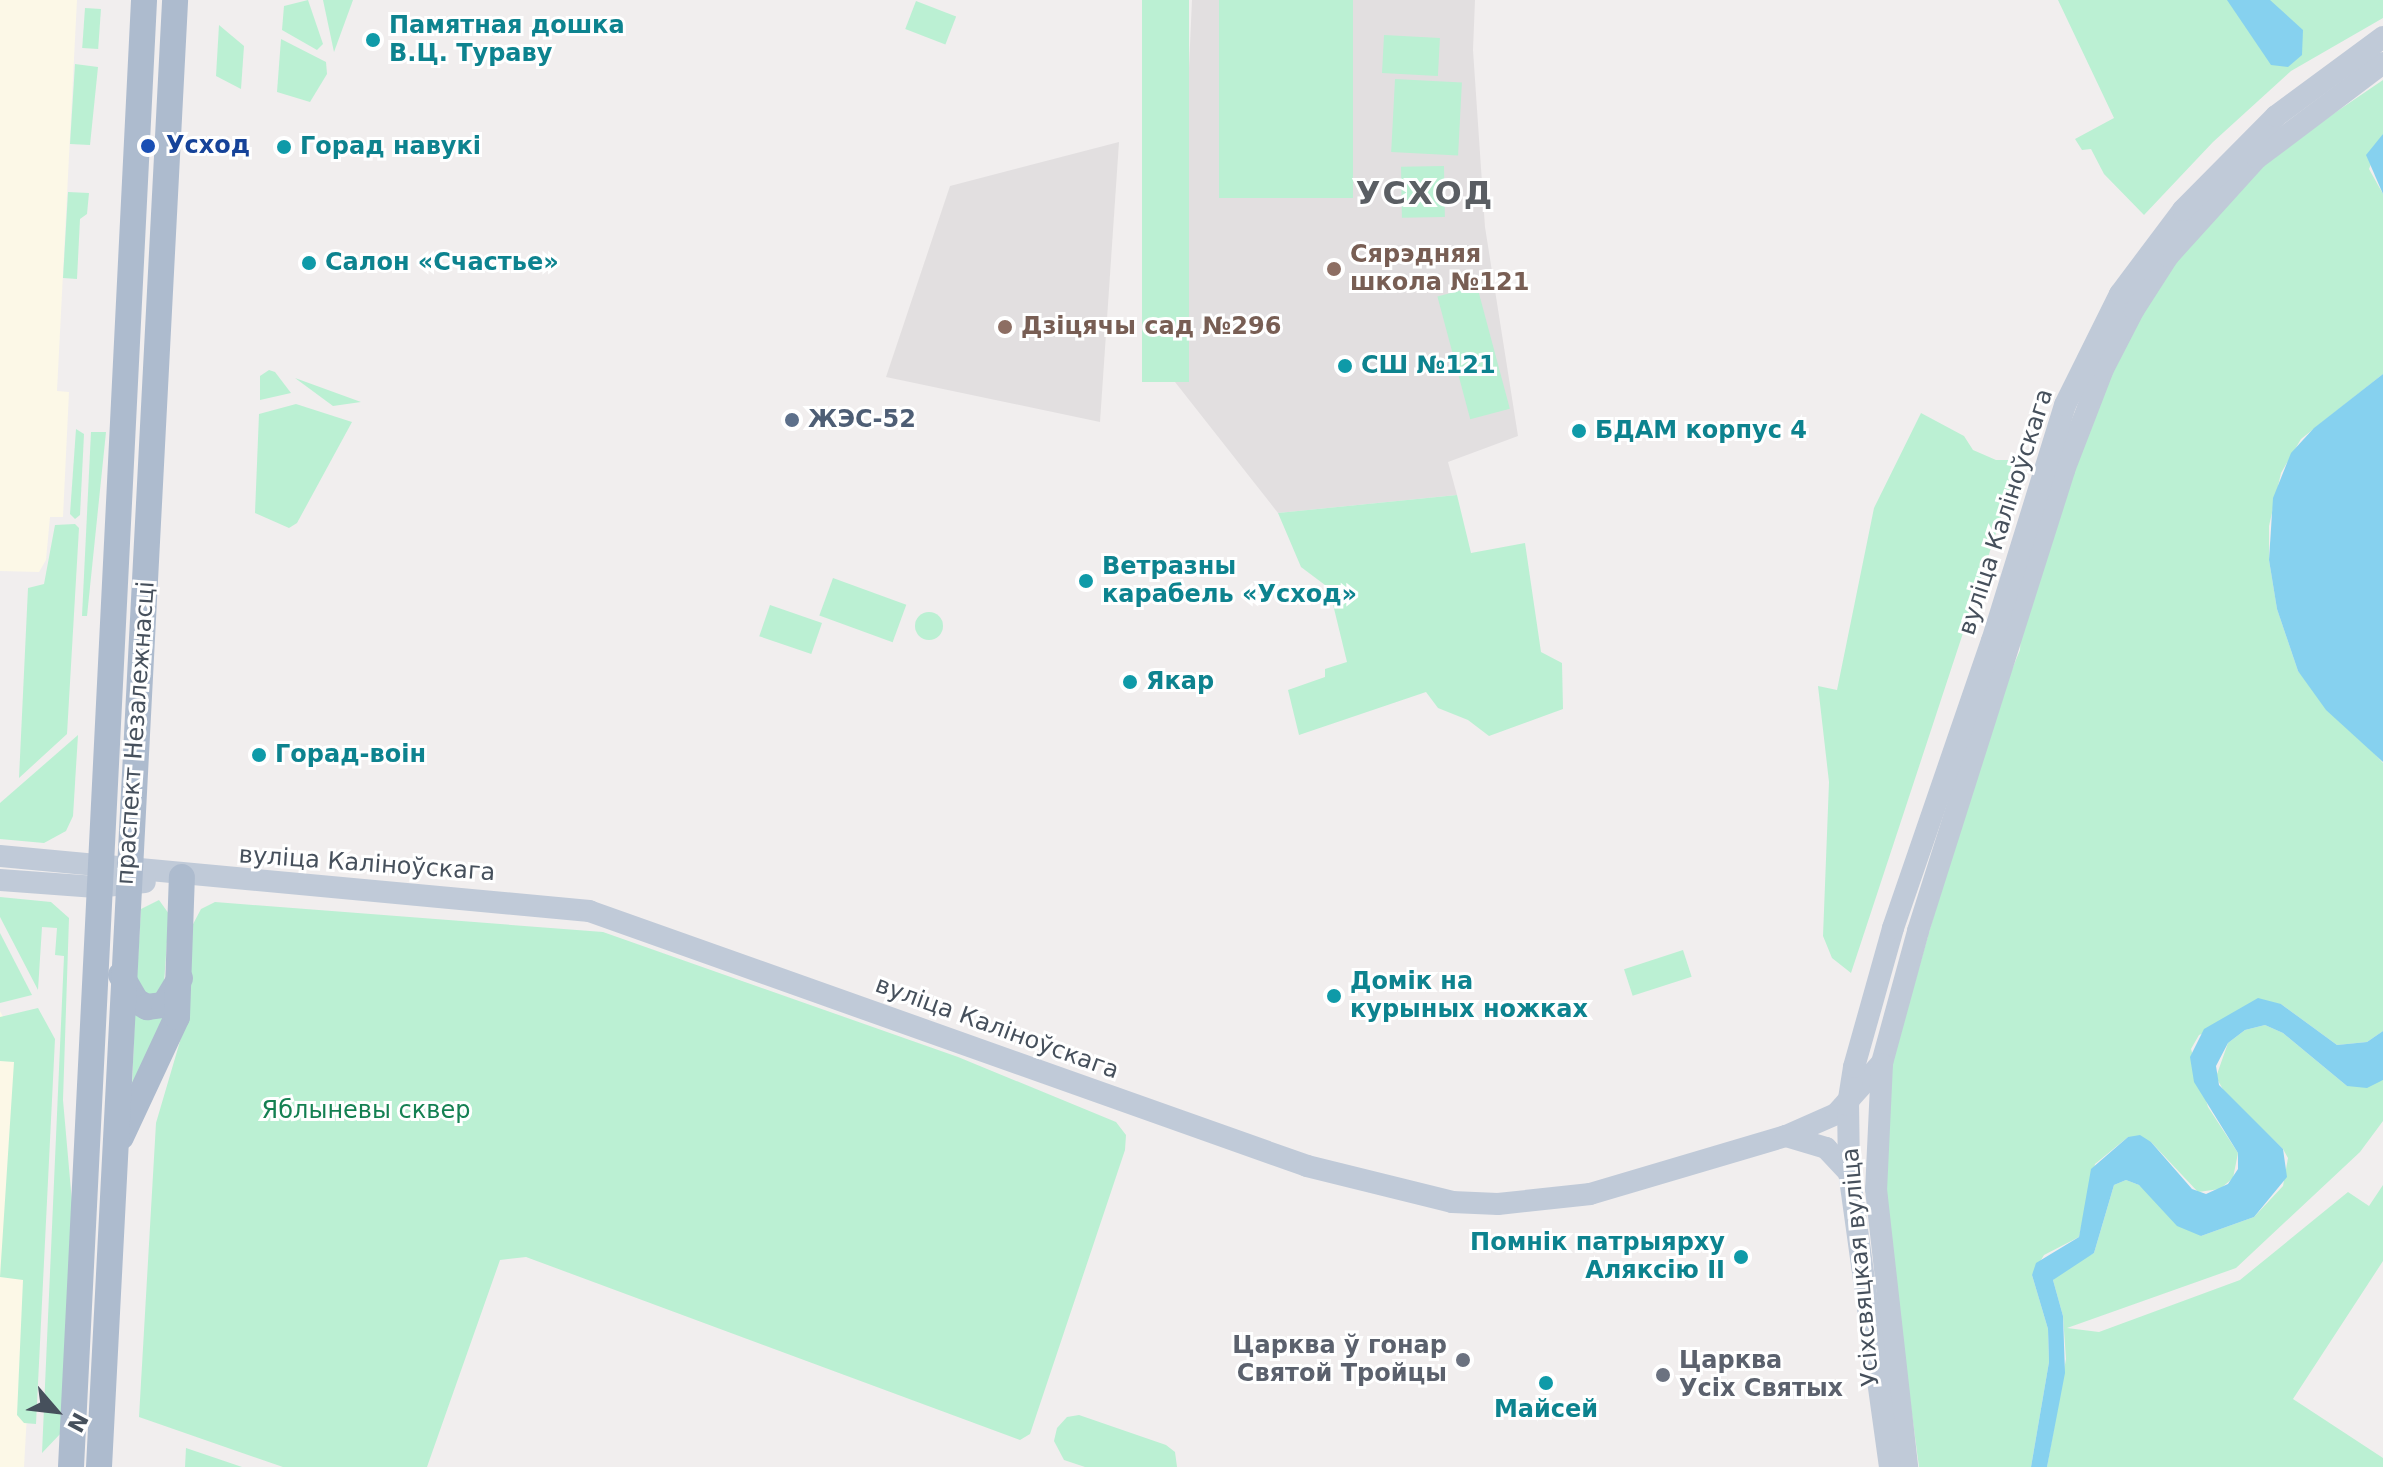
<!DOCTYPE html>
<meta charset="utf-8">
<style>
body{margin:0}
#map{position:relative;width:2383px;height:1467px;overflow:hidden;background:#f1eeee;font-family:"DejaVu Sans",sans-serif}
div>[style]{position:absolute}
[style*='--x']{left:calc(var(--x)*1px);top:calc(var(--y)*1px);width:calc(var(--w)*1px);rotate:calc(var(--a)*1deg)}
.commercial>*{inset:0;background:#fcf8e7}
.education>*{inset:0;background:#e2dfe0}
.green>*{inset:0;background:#bbf0d3;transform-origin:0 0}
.round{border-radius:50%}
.water>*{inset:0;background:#86d1ef}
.secondary>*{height:22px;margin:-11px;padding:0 11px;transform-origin:11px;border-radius:11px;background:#c0cad8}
.primary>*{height:26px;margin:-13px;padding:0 13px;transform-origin:13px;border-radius:13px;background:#adbbce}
.dots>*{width:22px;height:22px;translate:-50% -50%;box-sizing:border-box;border:4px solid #fff;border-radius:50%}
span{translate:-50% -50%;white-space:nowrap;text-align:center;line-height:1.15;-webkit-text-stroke:6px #fff;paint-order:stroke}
.culture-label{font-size:24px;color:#0d838f;font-weight:700}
.left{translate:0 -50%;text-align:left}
.right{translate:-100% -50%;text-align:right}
.transit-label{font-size:24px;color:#164399;font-weight:700}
.education-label{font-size:24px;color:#785e54;font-weight:700}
.service-label{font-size:24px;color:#4e5e75;font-weight:700}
.street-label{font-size:24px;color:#46505c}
.park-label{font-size:24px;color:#148052}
.worship-label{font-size:24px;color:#5b616d;font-weight:700}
.district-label{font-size:32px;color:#5a5e63;font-weight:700;letter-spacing:2px}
.north{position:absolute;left:16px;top:1371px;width:80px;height:80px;-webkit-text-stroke:6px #fff;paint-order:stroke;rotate:118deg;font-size:22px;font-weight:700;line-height:32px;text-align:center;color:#46505c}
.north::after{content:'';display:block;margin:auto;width:28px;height:36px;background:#46505c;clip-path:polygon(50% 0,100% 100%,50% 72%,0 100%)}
</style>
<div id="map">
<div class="commercial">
<i style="clip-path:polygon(0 0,77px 0,57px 391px,69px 392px,63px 517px,50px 517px,46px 560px,39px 572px,0 571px)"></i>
<i style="clip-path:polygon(0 1011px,45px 1097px,24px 1467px,0 1467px)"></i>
</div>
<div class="education">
<i style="clip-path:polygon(1192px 0,1475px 0,1473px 50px,1485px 227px,1518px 436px,1448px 462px,1457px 495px,1278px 513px,1175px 382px)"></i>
<i style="clip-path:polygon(1119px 142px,1100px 422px,886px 377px,950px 186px)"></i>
</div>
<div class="green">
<i style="clip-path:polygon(308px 0,323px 44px,317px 50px,282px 30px,284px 6px)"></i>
<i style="clip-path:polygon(323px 0,353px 0,334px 52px)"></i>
<i style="left:1142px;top:0;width:47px;height:382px"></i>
<i style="left:1219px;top:0;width:134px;height:198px"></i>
<i style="clip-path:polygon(2058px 0,2383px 0,2383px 18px,2291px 71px,2213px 142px,2144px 215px,2104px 174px,2091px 149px,2082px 150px,2075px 139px,2114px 118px)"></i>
<i style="left:916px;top:1px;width:43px;height:30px;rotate:21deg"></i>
<i style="left:85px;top:8px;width:16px;height:40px;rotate:4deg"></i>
<i style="clip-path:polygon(219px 25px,244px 46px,241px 89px,216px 76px)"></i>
<i style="left:1384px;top:35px;width:56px;height:38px;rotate:3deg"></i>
<i style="clip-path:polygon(281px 39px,326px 62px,327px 74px,310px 102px,277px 92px)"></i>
<i style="clip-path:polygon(75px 64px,98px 67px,90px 145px,70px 144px)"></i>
<i style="left:1395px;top:79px;width:67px;height:73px;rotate:3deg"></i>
<i style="clip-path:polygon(2383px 80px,2383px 134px,2369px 169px,2383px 194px,2383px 374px,2301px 439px,2281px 473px,2269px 526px,2269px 560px,2277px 609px,2298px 671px,2383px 763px,2383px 1031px,2367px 1042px,2337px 1045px,2281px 1004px,2199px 1035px,2191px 1049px,2208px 1107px,2238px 1153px,2233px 1178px,2220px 1189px,2198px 1192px,2151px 1142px,2128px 1137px,2095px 1164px,2079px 1237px,2044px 1255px,2032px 1275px,2048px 1329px,2049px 1362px,2031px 1467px,1919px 1467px,1885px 1211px,1891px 1066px,1986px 732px,2020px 650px,2021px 628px,2095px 405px,2147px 302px,2198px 232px,2280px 150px)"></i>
<i style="left:1444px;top:166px;width:51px;height:43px;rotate:89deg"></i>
<i style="clip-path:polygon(68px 192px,89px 193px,87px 214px,80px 219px,77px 279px,63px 278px)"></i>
<i style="left:1477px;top:286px;width:127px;height:41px;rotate:75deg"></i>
<i style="clip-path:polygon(269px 370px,275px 372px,291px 393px,260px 400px,260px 376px)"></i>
<i style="clip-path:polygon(295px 378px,361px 402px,333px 406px)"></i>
<i style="clip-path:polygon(296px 404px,352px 422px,297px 523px,289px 528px,255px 513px,259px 414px)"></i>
<i style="clip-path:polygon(1921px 413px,1964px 436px,1973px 450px,1996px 460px,2020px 460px,1851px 973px,1832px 958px,1823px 936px,1829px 782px,1818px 686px,1837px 690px,1874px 508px)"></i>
<i style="clip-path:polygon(76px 429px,84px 434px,80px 515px,75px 519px,70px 514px)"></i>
<i style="clip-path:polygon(91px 432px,106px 432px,87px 616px,82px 616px)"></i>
<i style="clip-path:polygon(1457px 495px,1471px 553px,1525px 543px,1541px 652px,1562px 663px,1563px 709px,1489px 736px,1468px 720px,1438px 708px,1426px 692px,1299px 735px,1288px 690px,1325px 677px,1325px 669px,1347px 662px,1329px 588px,1301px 567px,1278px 513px)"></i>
<i style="clip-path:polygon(75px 524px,79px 528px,67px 734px,19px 778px,28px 588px,44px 584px,55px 525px)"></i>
<i style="left:833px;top:578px;width:78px;height:40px;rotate:20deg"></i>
<i style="left:770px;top:605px;width:55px;height:33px;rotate:19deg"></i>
<i class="round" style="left:915px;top:612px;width:28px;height:28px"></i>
<i style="clip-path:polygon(78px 735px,73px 816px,66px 831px,44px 843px,0 839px,0 803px)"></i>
<i style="clip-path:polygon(0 897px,51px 902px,69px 918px,63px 1100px,72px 1202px,62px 1432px,42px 1453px,64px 956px,55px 955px,57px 928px,42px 927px,38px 990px,0 917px)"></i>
<i style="clip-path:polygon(159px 900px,169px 914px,163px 997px,136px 991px,141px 909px)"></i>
<i style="clip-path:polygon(215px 902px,603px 932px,958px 1057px,1116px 1122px,1126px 1135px,1125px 1150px,1030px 1434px,1020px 1440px,526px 1257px,500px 1260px,427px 1467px,283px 1467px,139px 1417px,156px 1123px,188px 1014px,191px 928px,201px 909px)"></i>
<i style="clip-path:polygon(0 933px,32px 995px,0 1003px)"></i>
<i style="left:1683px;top:950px;width:28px;height:62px;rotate:72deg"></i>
<i style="clip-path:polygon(38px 1008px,55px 1039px,36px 1424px,24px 1423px,17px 1415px,23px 1280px,0 1277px,14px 1062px,0 1061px,0 1017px)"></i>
<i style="clip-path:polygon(168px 1008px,132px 1089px,135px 1010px)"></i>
<i style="clip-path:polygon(2265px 1025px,2283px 1033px,2347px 1086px,2383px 1080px,2383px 1121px,2360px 1152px,2236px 1268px,2067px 1328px,2099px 1332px,2240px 1280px,2348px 1192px,2369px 1206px,2383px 1185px,2383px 1261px,2293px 1399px,2383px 1458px,2383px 1467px,2047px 1467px,2066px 1359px,2063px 1316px,2053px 1280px,2058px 1272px,2094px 1253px,2114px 1185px,2126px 1180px,2139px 1185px,2201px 1236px,2254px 1217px,2283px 1186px,2288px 1158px,2283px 1149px,2225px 1093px,2216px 1077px,2228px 1043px,2245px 1030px)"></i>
<i style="clip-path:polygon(1079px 1415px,1166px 1445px,1175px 1452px,1177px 1467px,1085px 1467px,1064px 1460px,1054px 1441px,1057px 1428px,1067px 1417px)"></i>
<i style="clip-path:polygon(186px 1448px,242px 1467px,185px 1467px)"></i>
</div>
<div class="water">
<i style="clip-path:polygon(2227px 0,2270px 0,2303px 30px,2302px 55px,2288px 67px,2271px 65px)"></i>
<i style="clip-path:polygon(2383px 134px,2383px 194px,2366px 155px)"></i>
<i style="clip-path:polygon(2383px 374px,2383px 762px,2326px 710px,2298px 671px,2277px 609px,2269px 560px,2273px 498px,2291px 453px,2314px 428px)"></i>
<i style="clip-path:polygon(2258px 998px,2281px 1004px,2337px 1045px,2367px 1042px,2383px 1031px,2383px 1080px,2367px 1088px,2347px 1086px,2283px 1033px,2265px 1025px,2245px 1030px,2228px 1043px,2216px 1066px,2219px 1085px,2283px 1149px,2287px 1177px,2254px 1217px,2201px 1236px,2177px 1226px,2139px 1185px,2126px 1180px,2114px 1185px,2094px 1253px,2053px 1280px,2063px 1316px,2065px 1373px,2047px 1467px,2031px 1467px,2049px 1362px,2048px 1329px,2032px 1275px,2036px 1263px,2079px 1237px,2091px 1169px,2128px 1137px,2140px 1135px,2151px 1142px,2192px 1189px,2206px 1194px,2228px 1184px,2238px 1169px,2238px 1153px,2194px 1082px,2190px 1057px,2204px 1029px)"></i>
</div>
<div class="secondary">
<i style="--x:0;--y:856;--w:592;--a:5.33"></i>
<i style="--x:589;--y:911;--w:762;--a:19.55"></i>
<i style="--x:1307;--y:1166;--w:149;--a:13.9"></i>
<i style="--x:1452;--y:1202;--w:46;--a:2.5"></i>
<i style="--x:1498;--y:1204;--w:93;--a:-6.2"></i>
<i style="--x:1590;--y:1194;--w:204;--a:-16.5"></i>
<i style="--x:1786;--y:1136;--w:55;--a:-23.7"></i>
<i style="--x:1836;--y:1114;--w:69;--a:-48"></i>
<i style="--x:1882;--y:1063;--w:137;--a:-74.7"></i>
<i style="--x:1918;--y:931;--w:484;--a:-72.4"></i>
<i style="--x:2064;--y:470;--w:108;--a:-68.9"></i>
<i style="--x:2103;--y:369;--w:68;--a:-62.7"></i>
<i style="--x:2134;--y:309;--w:63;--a:-57.3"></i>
<i style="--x:2168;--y:256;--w:132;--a:-47.8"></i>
<i style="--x:2257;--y:158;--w:158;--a:-37"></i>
<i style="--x:0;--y:880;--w:96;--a:4.2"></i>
<i style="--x:96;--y:887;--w:49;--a:-5.8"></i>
<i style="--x:1882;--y:1064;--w:125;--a:92.7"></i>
<i style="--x:1876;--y:1189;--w:280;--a:83.6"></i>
<i style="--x:1786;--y:1136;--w:42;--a:16.7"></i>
<i style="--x:1826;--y:1148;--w:34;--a:47"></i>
<i style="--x:1890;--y:1467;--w:297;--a:-97.9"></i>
<i style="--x:1849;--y:1173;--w:68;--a:-90.8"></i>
<i style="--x:1848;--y:1105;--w:38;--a:-81"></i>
<i style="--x:1854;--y:1067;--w:144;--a:-74.3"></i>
<i style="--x:1893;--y:928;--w:304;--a:-71"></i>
<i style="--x:1992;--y:641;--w:247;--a:-72.8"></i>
<i style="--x:2065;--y:405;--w:124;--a:-63.6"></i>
<i style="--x:2120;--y:294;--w:105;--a:-53.1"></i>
<i style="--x:2183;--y:210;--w:132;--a:-45.3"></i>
<i style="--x:2276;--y:116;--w:133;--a:-36.4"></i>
</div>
<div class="primary">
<i style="--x:121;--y:975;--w:30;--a:60"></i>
<i style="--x:136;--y:1001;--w:13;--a:29"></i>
<i style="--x:147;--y:1007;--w:17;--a:-7"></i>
<i style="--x:164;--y:1005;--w:31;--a:-59"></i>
<i style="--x:121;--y:1137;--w:132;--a:-65"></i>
<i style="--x:177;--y:1017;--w:140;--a:-88"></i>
<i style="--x:71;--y:1467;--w:1469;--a:-87.15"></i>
<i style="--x:99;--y:1467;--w:1469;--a:-87.03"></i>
</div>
<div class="dots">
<i style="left:373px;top:40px;background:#0f9aa8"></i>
<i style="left:148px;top:146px;background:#1a4fb4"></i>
<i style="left:284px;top:147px;background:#0f9aa8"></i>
<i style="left:309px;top:263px;background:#0f9aa8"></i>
<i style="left:1334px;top:269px;background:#8d6e63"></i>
<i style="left:1005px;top:327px;background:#8d6e63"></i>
<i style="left:1345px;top:366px;background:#0f9aa8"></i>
<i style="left:792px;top:420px;background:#5c6f8a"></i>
<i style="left:1579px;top:431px;background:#0f9aa8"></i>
<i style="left:1086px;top:581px;background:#0f9aa8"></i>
<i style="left:1130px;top:682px;background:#0f9aa8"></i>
<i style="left:259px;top:755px;background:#0f9aa8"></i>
<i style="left:1334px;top:996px;background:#0f9aa8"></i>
<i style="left:1741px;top:1257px;background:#0f9aa8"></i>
<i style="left:1463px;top:1360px;background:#6b7280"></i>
<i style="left:1663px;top:1375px;background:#6b7280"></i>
<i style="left:1546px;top:1383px;background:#0f9aa8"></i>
</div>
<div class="culture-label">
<span class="left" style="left:389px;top:40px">Памятная дошка<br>В.Ц. Тураву</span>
<span class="left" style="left:300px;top:147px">Горад навукі</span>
<span class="left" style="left:325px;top:263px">Салон «Счастье»</span>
<span class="left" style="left:1361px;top:366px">СШ №121</span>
<span class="left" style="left:1595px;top:431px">БДАМ корпус 4</span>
<span class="left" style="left:1102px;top:581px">Ветразны<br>карабель «Усход»</span>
<span class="left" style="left:1146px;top:682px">Якар</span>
<span class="left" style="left:275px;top:755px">Горад-воін</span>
<span class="left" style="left:1350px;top:996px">Домік на<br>курыных ножках</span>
<span class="right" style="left:1725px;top:1257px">Помнік патрыярху<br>Аляксію II</span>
<span style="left:1546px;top:1410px">Майсей</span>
</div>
<div class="transit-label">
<span class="left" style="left:166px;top:146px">Усход</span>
</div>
<div class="education-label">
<span class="left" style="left:1350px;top:269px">Сярэдняя<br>школа №121</span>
<span class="left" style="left:1021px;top:327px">Дзіцячы сад №296</span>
</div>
<div class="service-label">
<span class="left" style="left:808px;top:420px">ЖЭС-52</span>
</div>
<div class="street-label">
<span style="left:2006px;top:512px;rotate:-72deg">вуліца Каліноўскага</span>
<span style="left:136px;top:733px;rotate:-86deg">праспект Незалежнасці</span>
<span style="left:367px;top:864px;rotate:4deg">вуліца Каліноўскага</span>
<span style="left:997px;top:1028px;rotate:20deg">вуліца Каліноўскага</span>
<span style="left:1861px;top:1267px;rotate:-95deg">Усіхсвяцкая вуліца</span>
</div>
<div class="park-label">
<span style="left:366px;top:1111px">Яблыневы сквер</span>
</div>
<div class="worship-label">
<span class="right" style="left:1447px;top:1360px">Царква ў гонар<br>Святой Тройцы</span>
<span class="left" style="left:1679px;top:1375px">Царква<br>Усіх Святых</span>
</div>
<div class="district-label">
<span style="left:1425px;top:193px">УСХОД</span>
</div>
<div class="north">N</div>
</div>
